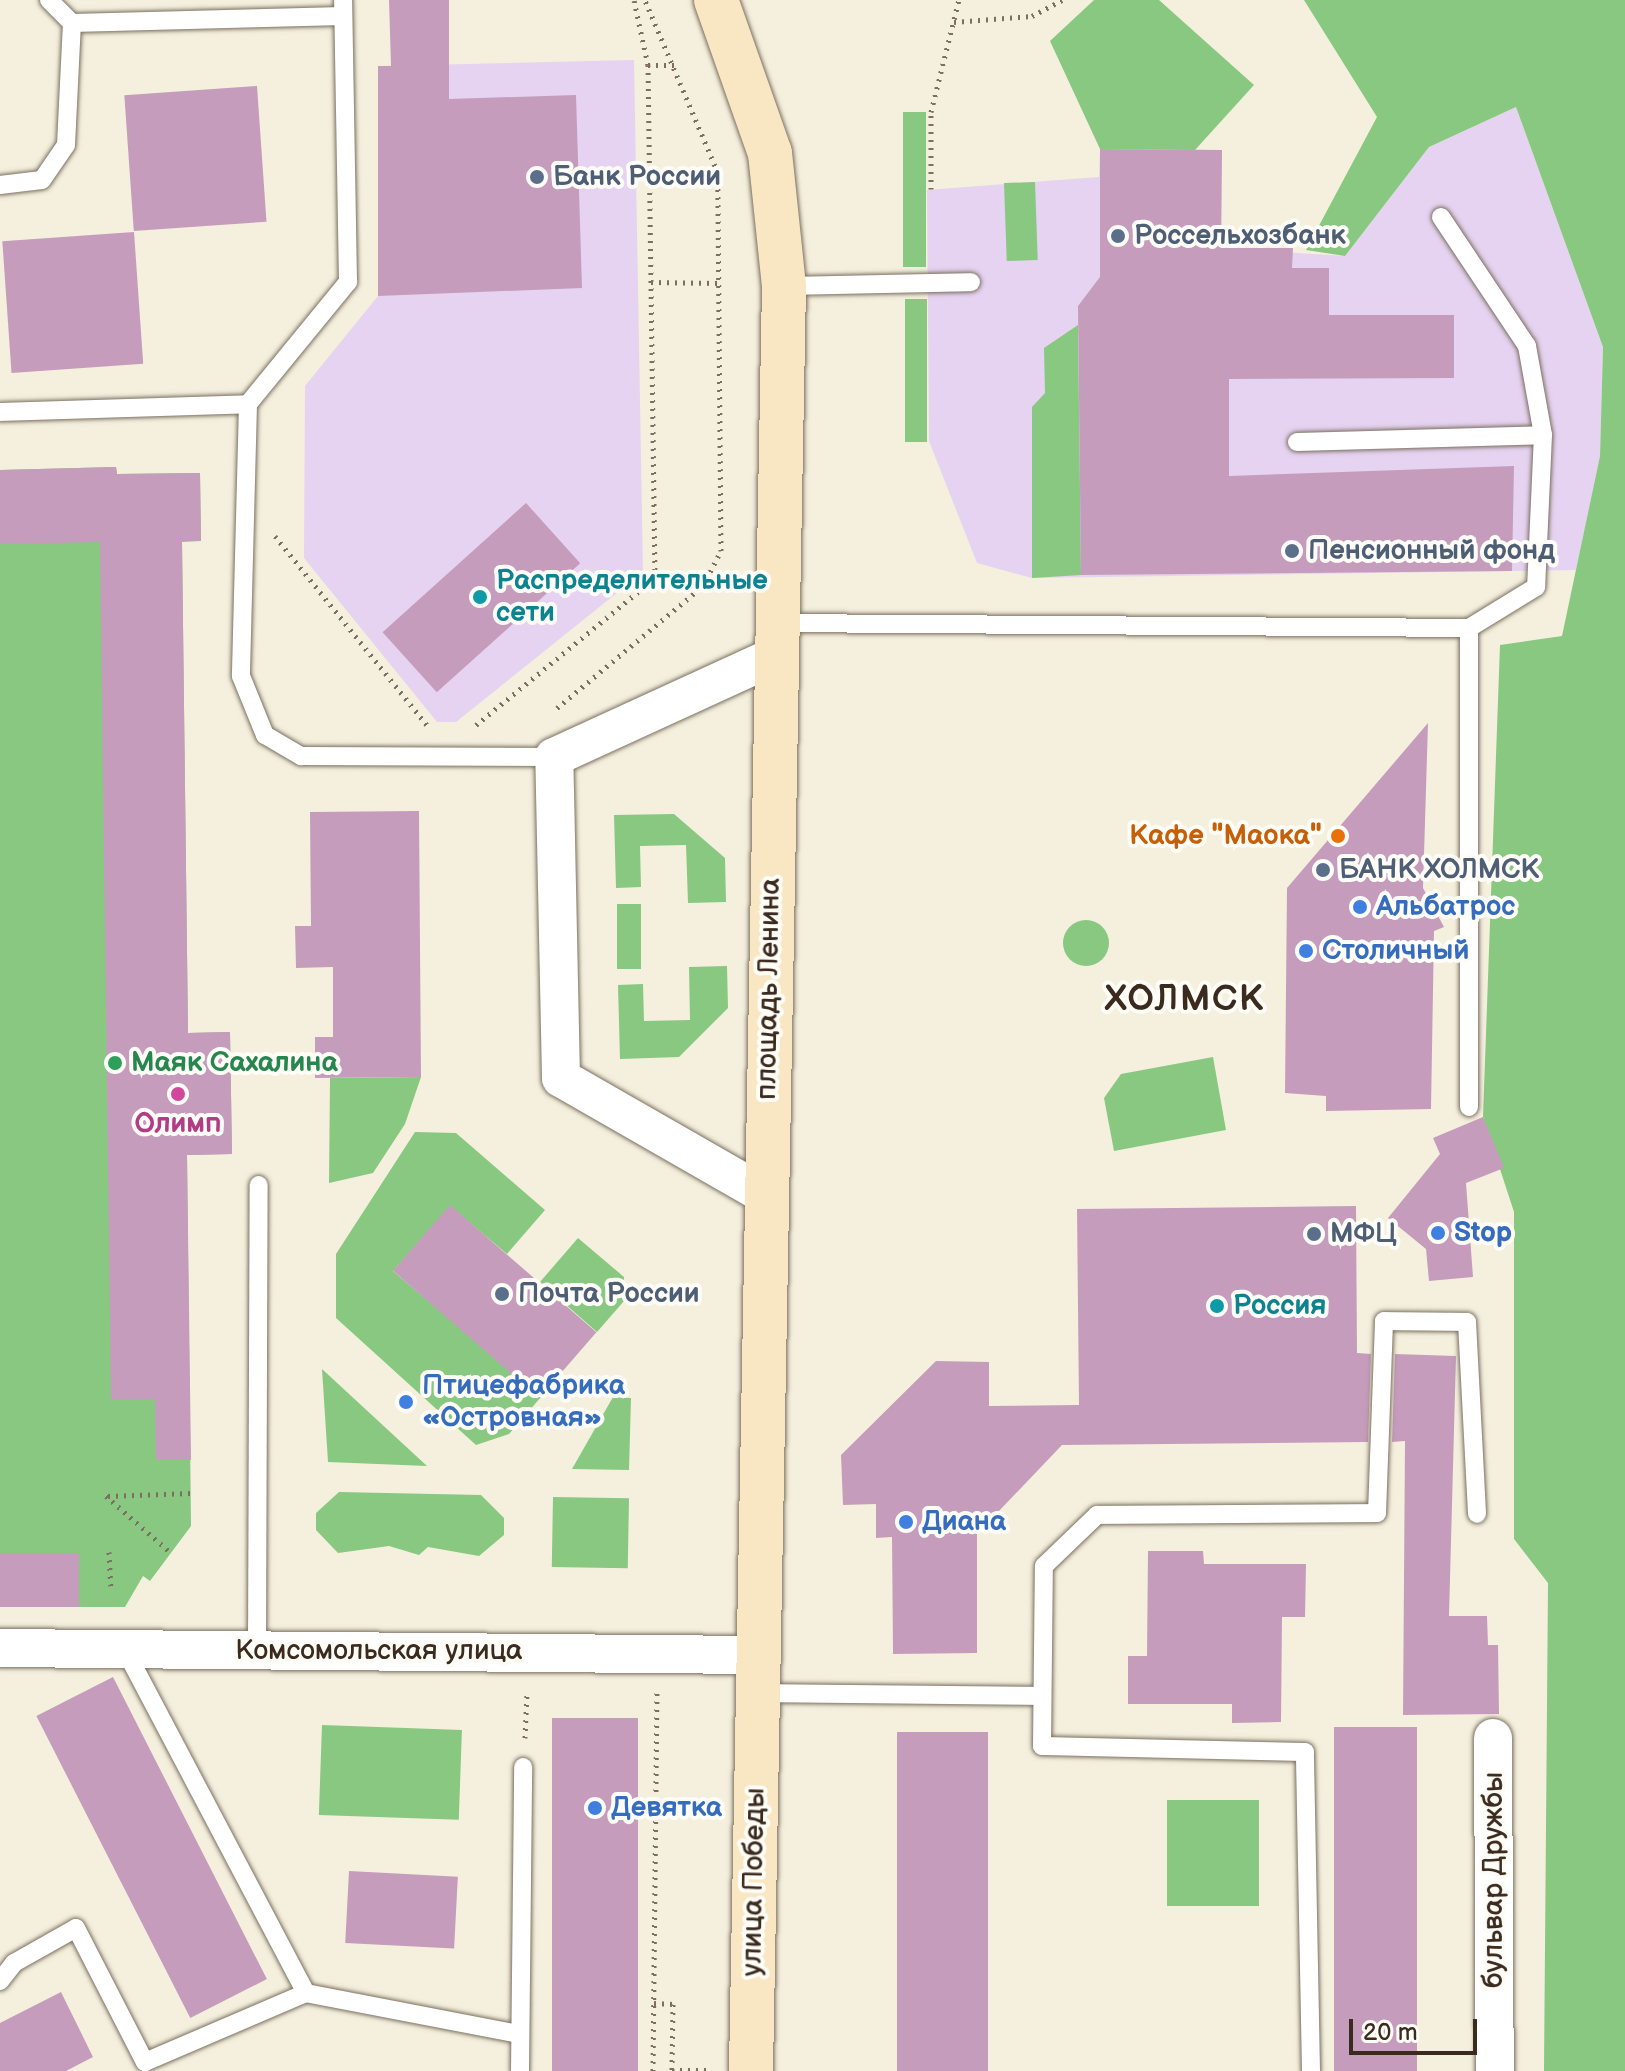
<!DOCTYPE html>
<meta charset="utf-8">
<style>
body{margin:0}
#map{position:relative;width:1625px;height:2071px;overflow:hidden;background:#f4f0dd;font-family:"Balsamiq Sans",sans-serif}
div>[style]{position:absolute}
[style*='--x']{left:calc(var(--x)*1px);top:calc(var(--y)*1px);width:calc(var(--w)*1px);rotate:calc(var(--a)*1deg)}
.built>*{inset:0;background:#e5d3f1}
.green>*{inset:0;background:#88c880;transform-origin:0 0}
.round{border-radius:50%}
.building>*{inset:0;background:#c59cbc;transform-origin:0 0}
.path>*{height:5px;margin-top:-2.5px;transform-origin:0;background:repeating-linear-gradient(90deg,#7c6f61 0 2px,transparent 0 8px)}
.roads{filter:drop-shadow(0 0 2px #7c6f61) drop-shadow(0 0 2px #7c6f61)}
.lane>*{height:18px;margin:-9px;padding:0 9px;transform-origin:9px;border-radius:9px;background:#fff}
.street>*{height:38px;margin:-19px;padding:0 19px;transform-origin:19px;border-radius:19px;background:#fff}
.secondary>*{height:44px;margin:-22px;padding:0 22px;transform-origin:22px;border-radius:22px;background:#f9e7c3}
.dots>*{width:22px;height:22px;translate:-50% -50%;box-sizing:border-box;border:4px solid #fdfcf7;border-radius:50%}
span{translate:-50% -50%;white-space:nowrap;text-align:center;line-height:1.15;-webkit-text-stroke:8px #fdfcf7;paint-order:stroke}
.service-label{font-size:28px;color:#4e5e75;font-weight:700}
.left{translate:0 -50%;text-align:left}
.culture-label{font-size:28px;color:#0d838f;font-weight:700}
.food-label{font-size:28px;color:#c56008;font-weight:700}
.right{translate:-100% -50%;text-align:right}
.shop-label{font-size:28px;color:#366cbe;font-weight:700}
.street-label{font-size:28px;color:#3b2a1e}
.leisure-label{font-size:28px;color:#27864d;font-weight:700}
.hotel-label{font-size:28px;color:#b23c85;font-weight:700}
.district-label{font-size:36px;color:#3b2a1e;font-weight:700;letter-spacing:2px}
.scale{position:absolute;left:1349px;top:2019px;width:128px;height:36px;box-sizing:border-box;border:4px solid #3b2a1e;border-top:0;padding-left:10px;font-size:24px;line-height:28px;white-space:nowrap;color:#3b2a1e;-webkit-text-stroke:6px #fdfcf7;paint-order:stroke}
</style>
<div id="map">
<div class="built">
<i style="clip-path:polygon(634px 60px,643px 572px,456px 722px,437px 722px,304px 558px,305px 386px,378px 296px,378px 66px)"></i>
<i style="clip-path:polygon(1516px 107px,1603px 347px,1600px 456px,1576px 570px,1032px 578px,977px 563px,929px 441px,927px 190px,1099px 177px,1100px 149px,1222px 150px,1221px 248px,1345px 256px,1429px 147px)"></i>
</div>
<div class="green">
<i style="clip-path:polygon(1094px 0,1159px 0,1254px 85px,1195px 150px,1100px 149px,1050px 41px)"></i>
<i style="clip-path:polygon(1304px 0,1625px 0,1625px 2071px,1544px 2071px,1548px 1583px,1514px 1539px,1514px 1212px,1483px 1117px,1500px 645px,1562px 636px,1600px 456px,1603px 347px,1516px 107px,1429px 147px,1345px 256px,1306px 250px,1377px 117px)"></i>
<i style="left:903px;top:112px;width:23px;height:155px"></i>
<i style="left:1035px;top:182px;width:78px;height:31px;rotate:88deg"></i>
<i style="left:905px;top:299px;width:22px;height:143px"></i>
<i style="clip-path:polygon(1078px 325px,1081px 575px,1032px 578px,1032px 407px,1045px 393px,1044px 348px)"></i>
<i style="clip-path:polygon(116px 467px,117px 474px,200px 473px,201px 541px,182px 542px,188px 1033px,230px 1032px,232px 1154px,187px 1155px,191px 1526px,150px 1581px,143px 1576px,125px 1607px,0 1607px,0 470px)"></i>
<i style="clip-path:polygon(674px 814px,725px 858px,726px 902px,688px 903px,686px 845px,640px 846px,641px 887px,616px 888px,614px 815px)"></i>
<i style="left:617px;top:904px;width:24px;height:65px"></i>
<i class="round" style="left:1063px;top:920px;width:46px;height:46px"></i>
<i style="clip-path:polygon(727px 966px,728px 1008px,679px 1057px,620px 1059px,618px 985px,643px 984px,644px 1021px,690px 1020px,689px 967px)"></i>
<i style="clip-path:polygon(1213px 1057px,1226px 1130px,1114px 1151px,1104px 1098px,1121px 1074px)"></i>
<i style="clip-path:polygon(421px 1077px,405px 1124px,373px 1173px,329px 1183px,330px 1078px)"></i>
<i style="clip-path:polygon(415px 1132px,456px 1133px,545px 1210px,507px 1254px,450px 1206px,393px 1271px,541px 1397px,509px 1434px,476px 1445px,336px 1318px,336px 1254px)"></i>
<i style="clip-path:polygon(578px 1238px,624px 1277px,624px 1301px,597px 1332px,540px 1282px)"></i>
<i style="clip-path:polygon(322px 1369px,427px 1466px,328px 1462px)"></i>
<i style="clip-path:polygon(613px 1397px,631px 1398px,629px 1470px,572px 1469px)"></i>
<i style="clip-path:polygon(339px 1492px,481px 1495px,504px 1518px,504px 1535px,479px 1556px,428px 1547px,419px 1555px,389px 1546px,338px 1553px,316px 1530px,316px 1513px)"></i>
<i style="left:553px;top:1497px;width:76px;height:70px;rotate:1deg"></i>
<i style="left:322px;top:1725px;width:140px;height:90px;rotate:2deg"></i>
<i style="left:1259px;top:1800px;width:106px;height:92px;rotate:90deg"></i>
</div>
<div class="building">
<i style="clip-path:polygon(389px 0,449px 0,449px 99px,576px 95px,582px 288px,378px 296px,378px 66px,391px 66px)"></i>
<i style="left:257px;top:86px;width:136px;height:133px;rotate:86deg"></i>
<i style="clip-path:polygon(1100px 149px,1222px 150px,1221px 248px,1293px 248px,1292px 268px,1329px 268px,1329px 315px,1454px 315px,1454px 378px,1229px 379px,1229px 476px,1514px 466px,1512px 571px,1081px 575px,1078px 306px,1100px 277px)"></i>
<i style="left:134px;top:232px;width:132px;height:132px;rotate:86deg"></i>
<i style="clip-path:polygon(116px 467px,117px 474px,200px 473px,201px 541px,182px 541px,188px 1033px,230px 1032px,232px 1154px,187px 1155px,191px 1460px,156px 1460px,155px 1399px,111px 1400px,100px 542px,0 544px,0 470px)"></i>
<i style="left:526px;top:503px;width:81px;height:193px;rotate:48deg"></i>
<i style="clip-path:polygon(1428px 723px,1423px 888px,1444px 927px,1434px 931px,1431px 1109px,1326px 1111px,1326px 1096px,1285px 1093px,1287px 888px)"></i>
<i style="clip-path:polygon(419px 811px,421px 1077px,315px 1078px,315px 1037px,333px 1037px,333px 967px,296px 968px,295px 926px,311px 926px,310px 812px)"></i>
<i style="clip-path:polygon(1483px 1117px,1504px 1168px,1466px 1183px,1473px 1277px,1429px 1281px,1426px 1249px,1388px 1218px,1440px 1154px,1433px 1138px)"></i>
<i style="left:450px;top:1205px;width:194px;height:87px;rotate:41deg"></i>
<i style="clip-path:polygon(1356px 1206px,1357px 1353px,1371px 1354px,1368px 1442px,1062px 1445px,977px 1534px,977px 1653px,893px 1654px,892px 1537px,876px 1538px,876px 1504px,843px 1505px,841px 1455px,936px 1361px,989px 1362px,989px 1406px,1079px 1405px,1077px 1209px)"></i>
<i style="clip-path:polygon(1395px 1354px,1456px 1356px,1449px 1616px,1487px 1616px,1488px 1645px,1498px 1645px,1499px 1714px,1403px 1715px,1405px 1441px,1392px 1442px)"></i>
<i style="clip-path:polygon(1148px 1551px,1203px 1551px,1204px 1564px,1306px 1564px,1305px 1617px,1282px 1617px,1281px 1722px,1232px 1723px,1232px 1704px,1128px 1704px,1128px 1656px,1147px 1656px)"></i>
<i style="left:0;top:1553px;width:79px;height:54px"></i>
<i style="left:113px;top:1677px;width:339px;height:86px;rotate:63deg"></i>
<i style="left:552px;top:1718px;width:86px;height:353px"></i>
<i style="left:1334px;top:1727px;width:83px;height:344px"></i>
<i style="left:897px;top:1732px;width:91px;height:339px"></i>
<i style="left:349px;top:1871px;width:109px;height:72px;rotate:3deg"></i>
<i style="clip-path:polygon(61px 1992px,93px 2057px,66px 2071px,0 2071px,0 2023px)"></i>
</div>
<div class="path">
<i style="--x:954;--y:22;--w:78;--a:-4.4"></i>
<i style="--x:1032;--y:16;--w:34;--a:-28"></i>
<i style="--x:648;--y:65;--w:27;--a:0"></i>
<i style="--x:931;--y:189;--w:77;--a:-90"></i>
<i style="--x:931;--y:112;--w:115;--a:-76"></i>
<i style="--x:651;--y:282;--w:68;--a:0.8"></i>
<i style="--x:275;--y:536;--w:243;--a:51.2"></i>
<i style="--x:655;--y:578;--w:48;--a:9.7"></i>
<i style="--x:557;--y:708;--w:190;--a:-39.9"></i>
<i style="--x:703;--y:586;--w:39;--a:-63"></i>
<i style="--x:721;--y:551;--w:378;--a:-90.5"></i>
<i style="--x:718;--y:173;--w:188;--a:-112.9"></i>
<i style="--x:476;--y:725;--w:232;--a:-39.4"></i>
<i style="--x:655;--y:578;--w:513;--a:-90.78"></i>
<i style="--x:648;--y:65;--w:66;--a:-102.2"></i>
<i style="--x:106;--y:1496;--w:86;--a:41.2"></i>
<i style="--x:108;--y:1496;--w:83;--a:-2.1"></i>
<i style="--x:109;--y:1552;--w:34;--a:87"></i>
<i style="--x:525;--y:1738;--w:46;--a:-87.5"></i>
<i style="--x:654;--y:2003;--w:19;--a:3"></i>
<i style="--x:673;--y:2004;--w:67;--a:90.9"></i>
<i style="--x:672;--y:2070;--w:35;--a:0"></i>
<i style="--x:653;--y:2071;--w:379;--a:-89.4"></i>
</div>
<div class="roads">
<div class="lane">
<i style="--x:49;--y:0;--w:33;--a:45"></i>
<i style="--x:72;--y:23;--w:271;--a:-1.5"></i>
<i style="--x:0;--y:185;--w:42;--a:-6.8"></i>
<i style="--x:42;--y:180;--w:42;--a:-55.6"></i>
<i style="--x:66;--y:145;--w:122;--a:-87.2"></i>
<i style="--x:1441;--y:217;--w:155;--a:56.3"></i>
<i style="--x:1527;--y:346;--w:90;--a:79.8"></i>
<i style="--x:1543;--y:435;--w:152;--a:92.6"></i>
<i style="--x:1536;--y:587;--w:79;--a:148.5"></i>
<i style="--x:784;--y:286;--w:187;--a:-1.2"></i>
<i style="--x:248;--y:404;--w:158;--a:-50.7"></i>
<i style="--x:348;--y:282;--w:282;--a:-91"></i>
<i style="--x:0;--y:412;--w:248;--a:-1.8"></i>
<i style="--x:248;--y:404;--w:272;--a:91.5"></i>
<i style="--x:241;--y:676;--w:64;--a:67.9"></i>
<i style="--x:265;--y:735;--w:42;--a:30.3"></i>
<i style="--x:301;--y:756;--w:253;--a:0.2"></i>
<i style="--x:1297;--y:442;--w:246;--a:-1.6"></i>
<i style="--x:775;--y:623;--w:694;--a:0.41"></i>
<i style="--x:1469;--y:628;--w:479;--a:90"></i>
<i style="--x:257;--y:1651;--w:466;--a:-89.8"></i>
<i style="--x:759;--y:1693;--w:281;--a:0.6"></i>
<i style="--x:0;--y:1981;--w:23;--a:-52"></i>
<i style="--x:14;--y:1963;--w:71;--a:-29.4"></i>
<i style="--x:76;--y:1928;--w:151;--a:62.8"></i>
<i style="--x:145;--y:2062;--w:175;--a:-23.2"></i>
<i style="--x:306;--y:1993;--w:389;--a:-117.8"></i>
<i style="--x:306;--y:1993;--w:217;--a:10.9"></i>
<i style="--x:520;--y:2071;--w:304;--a:-89.4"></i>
<i style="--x:1311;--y:2071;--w:319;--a:-91.1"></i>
<i style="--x:1305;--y:1752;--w:263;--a:-178.7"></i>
<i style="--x:1042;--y:1746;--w:180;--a:-89.4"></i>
<i style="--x:1044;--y:1566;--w:74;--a:-43.9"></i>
<i style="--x:1097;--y:1515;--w:280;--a:-0.4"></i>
<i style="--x:1377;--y:1513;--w:192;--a:-87.9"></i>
<i style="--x:1384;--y:1321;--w:83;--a:0.7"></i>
<i style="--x:1467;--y:1322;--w:192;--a:87"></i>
</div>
<div class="street">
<i style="--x:767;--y:1196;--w:237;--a:-150.2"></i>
<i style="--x:561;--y:1078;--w:321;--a:-91.2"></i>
<i style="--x:554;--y:757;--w:240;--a:-24.6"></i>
<i style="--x:0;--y:1648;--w:757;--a:0.53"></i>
<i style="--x:1493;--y:1738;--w:333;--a:89.7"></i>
</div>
<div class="secondary">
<i style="--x:716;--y:0;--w:162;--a:70.6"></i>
<i style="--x:770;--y:153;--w:134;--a:84"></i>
<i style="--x:784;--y:286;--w:1785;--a:91.06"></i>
</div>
</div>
<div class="dots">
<i style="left:537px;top:177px;background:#5c6f8a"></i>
<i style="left:1118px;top:236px;background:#5c6f8a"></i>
<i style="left:1292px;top:551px;background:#5c6f8a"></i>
<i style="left:480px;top:597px;background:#0f9aa8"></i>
<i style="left:1338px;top:836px;background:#e8710a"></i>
<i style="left:1323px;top:870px;background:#5c6f8a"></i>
<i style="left:1360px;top:907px;background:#3f7fe0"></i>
<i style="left:1306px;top:951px;background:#3f7fe0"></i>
<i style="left:115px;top:1063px;background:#2e9e5b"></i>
<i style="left:178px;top:1094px;background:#d1479c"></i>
<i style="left:1438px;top:1233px;background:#3f7fe0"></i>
<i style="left:1314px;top:1234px;background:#5c6f8a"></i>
<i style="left:502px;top:1294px;background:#5c6f8a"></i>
<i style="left:1217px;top:1306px;background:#0f9aa8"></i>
<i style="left:406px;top:1402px;background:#3f7fe0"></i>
<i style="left:906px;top:1522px;background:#3f7fe0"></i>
<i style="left:595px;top:1808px;background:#3f7fe0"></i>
</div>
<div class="service-label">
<span class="left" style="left:553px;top:177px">Банк России</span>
<span class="left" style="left:1134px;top:236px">Россельхозбанк</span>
<span class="left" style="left:1308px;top:551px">Пенсионный фонд</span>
<span class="left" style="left:1339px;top:870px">БАНК ХОЛМСК</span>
<span class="left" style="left:1330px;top:1234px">МФЦ</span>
<span class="left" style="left:518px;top:1294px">Почта России</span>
</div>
<div class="culture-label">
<span class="left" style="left:496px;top:597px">Распределительные<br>сети</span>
<span class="left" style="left:1233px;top:1306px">Россия</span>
</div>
<div class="food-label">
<span class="right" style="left:1322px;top:836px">Кафе "Маока"</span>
</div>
<div class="shop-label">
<span class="left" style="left:1376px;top:907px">Альбатрос</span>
<span class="left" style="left:1322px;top:951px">Столичный</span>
<span class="left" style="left:1454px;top:1233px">Stop</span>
<span class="left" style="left:422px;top:1402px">Птицефабрика<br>«Островная»</span>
<span class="left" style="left:922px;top:1522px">Диана</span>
<span class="left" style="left:611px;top:1808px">Девятка</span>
</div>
<div class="street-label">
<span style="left:769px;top:989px;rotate:-89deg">площадь Ленина</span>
<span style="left:379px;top:1651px">Комсомольская улица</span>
<span style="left:1494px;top:1880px;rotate:-90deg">бульвар Дружбы</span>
<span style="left:754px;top:1882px;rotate:-89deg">улица Победы</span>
</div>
<div class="leisure-label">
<span class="left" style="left:131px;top:1063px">Маяк Сахалина</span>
</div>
<div class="hotel-label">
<span style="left:178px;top:1124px">Олимп</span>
</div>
<div class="district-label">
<span style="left:1185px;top:1000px">ХОЛМСК</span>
</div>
<div class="scale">20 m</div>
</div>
